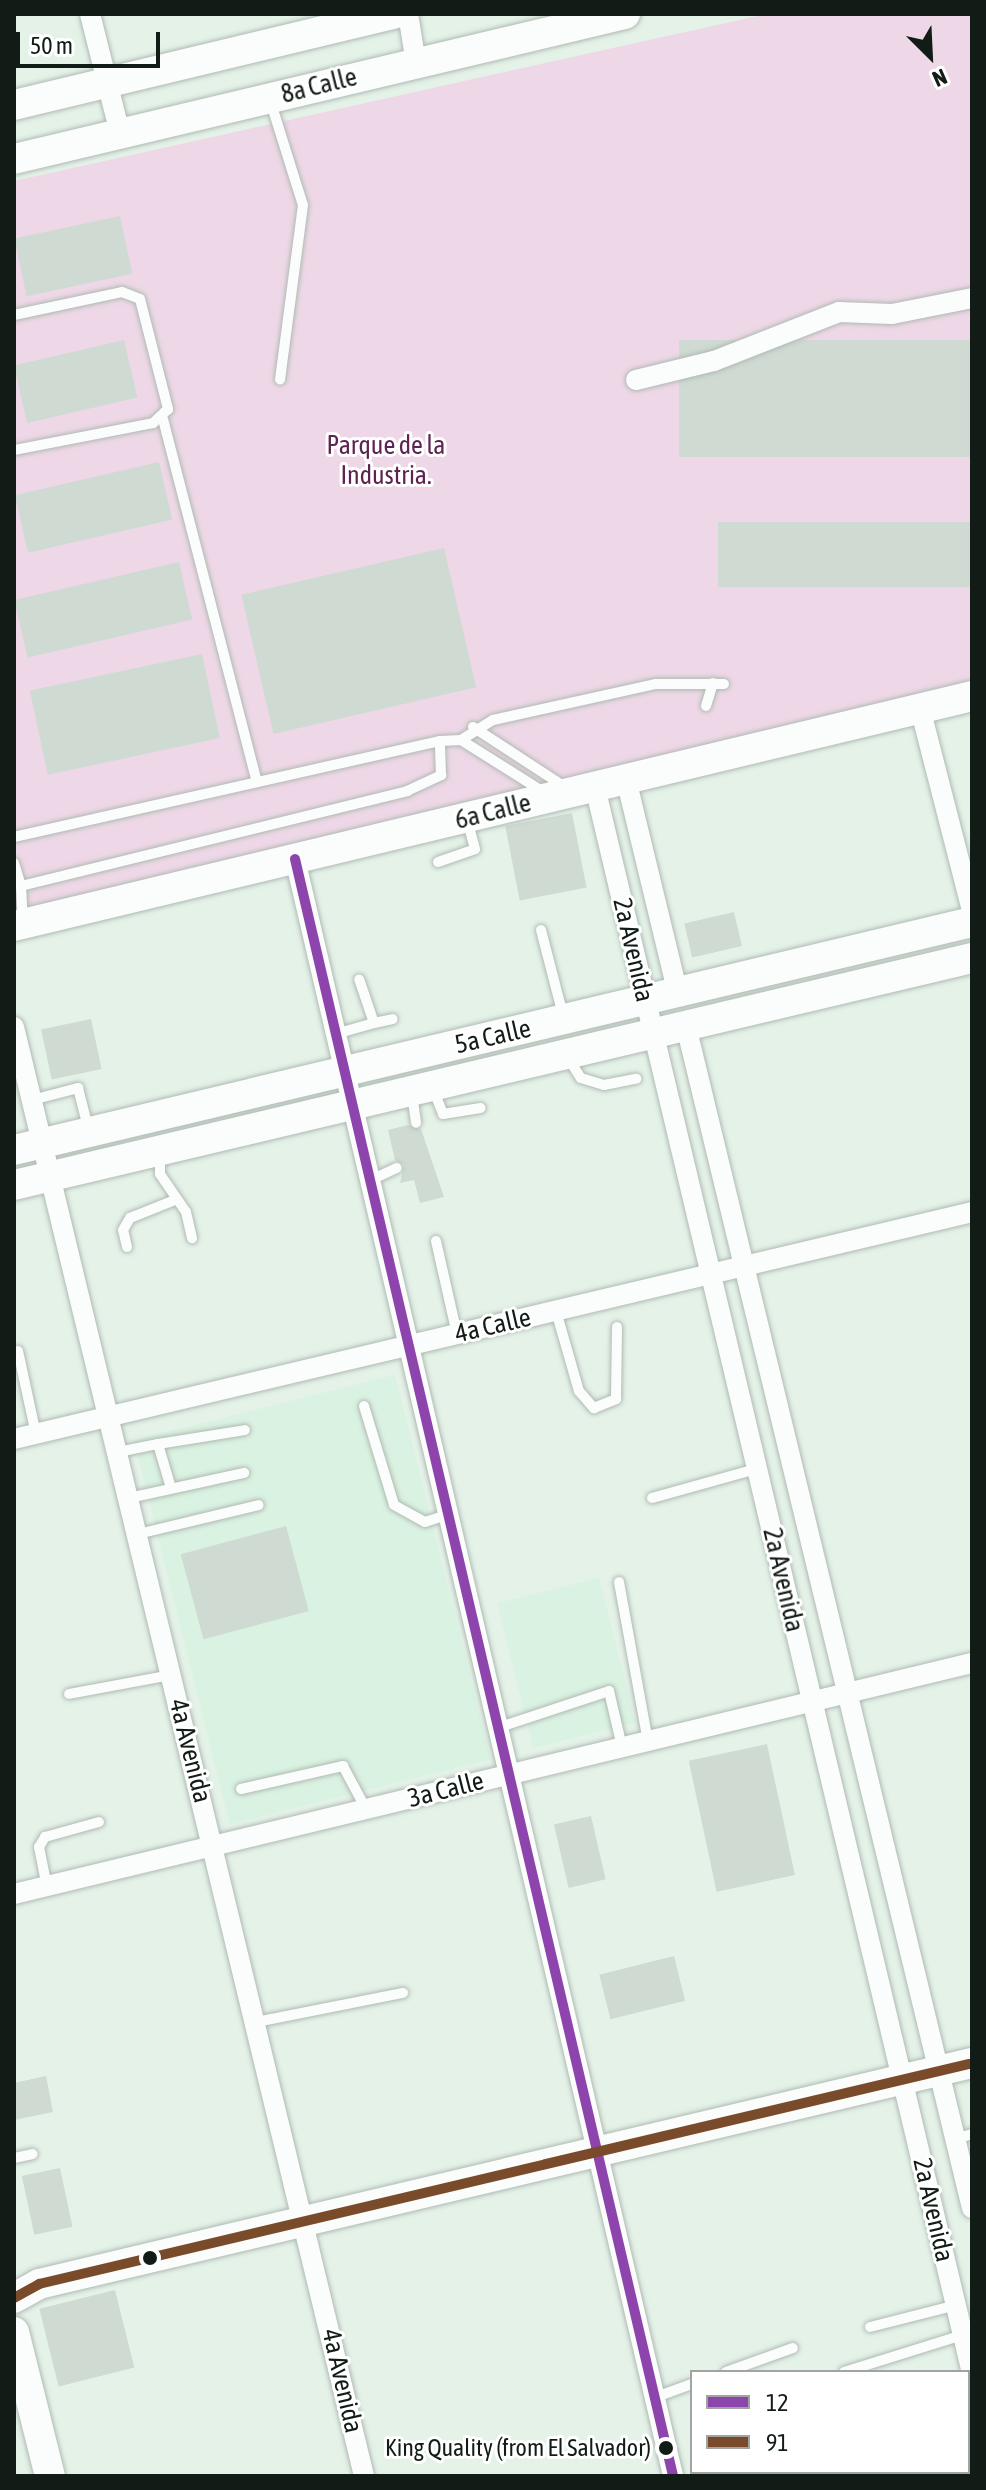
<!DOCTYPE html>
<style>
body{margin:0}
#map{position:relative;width:986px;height:2490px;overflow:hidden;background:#e4f2e8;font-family:"Asap Condensed",sans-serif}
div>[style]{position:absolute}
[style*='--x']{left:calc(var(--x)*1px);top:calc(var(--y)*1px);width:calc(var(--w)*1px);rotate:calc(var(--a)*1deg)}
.built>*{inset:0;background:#daf2e1;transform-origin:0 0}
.green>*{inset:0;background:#eed8e7}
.building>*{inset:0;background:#cedad2;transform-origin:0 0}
.roads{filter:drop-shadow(0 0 2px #b0bab3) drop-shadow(0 0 2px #b0bab3)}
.lane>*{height:10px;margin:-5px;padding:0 5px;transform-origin:5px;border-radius:5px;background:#fbfdfc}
.street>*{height:20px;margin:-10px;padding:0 10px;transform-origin:10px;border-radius:10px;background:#fbfdfc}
.secondary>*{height:30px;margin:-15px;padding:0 15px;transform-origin:15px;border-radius:15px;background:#fbfdfc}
.bus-1>*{height:10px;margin:-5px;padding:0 5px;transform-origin:5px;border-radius:5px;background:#8e44ad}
.bus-2>*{height:10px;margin:-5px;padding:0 5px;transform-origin:5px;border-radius:5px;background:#7a4b2a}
.dots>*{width:22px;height:22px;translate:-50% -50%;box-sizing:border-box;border:4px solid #fff;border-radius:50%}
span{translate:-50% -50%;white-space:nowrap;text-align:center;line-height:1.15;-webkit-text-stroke:6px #fff;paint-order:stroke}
.bus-label{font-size:24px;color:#121c16}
.right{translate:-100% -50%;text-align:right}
.street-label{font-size:26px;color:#121c16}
.park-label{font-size:26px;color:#5e2451}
.frame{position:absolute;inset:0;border:16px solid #121c16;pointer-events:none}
.legend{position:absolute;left:690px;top:2370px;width:280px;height:104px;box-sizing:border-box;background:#fff;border:2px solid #a0a4a2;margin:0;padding:10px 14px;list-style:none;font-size:24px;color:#121c16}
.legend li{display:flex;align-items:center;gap:16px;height:40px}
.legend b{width:40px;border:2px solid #a0a4a2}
.north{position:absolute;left:890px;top:16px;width:80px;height:80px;-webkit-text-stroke:6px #fff;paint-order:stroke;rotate:156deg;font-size:22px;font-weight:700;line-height:32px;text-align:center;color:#121c16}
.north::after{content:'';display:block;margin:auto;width:28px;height:36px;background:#121c16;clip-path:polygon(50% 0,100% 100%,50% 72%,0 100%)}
.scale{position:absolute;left:16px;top:32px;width:144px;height:36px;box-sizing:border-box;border:4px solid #121c16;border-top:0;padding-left:10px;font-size:24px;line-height:28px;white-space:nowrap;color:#121c16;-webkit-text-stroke:6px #fff;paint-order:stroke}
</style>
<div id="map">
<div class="built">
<i style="left:395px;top:1375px;width:396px;height:269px;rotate:76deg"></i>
<i style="left:599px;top:1578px;width:149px;height:105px;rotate:76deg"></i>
</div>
<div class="green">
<i style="clip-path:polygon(766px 14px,972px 14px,972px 679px,922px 699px,14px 911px,14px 181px)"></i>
</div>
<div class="building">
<i style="left:120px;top:216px;width:59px;height:108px;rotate:78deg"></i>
<i style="left:124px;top:340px;width:59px;height:113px;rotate:77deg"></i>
<i style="left:972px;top:340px;width:117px;height:293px;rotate:90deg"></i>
<i style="left:159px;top:462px;width:59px;height:148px;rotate:77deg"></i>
<i style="left:972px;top:522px;width:65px;height:254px;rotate:90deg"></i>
<i style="left:444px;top:548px;width:143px;height:208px;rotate:77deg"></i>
<i style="left:179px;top:562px;width:59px;height:169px;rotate:77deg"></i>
<i style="left:202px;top:654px;width:86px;height:176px;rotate:78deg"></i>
<i style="left:572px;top:813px;width:76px;height:68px;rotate:79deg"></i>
<i style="left:734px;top:912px;width:35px;height:51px;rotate:77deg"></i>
<i style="left:91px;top:1019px;width:51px;height:51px;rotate:78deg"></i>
<i style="clip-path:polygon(408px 1125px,421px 1129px,444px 1197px,420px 1203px,414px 1180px,400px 1183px,404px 1165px,395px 1160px,388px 1130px)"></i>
<i style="left:286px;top:1526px;width:88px;height:109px;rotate:75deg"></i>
<i style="left:767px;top:1744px;width:134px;height:80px;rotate:78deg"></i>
<i style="left:591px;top:1816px;width:65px;height:38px;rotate:77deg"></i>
<i style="left:674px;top:1956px;width:46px;height:77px;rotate:76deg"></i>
<i style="clip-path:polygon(46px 2076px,53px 2112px,14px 2120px,14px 2083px)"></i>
<i style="left:60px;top:2168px;width:60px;height:39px;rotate:78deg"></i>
<i style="left:115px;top:2290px;width:80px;height:78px;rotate:76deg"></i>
</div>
<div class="roads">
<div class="lane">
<i style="--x:270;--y:100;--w:110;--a:72.6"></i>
<i style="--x:303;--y:205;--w:176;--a:97.5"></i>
<i style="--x:14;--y:315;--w:110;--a:-12"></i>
<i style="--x:122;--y:292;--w:19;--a:21"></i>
<i style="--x:140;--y:299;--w:114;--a:75.7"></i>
<i style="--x:168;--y:409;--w:21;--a:137"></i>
<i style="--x:153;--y:423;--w:142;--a:169"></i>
<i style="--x:163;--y:419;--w:372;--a:75.5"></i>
<i style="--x:706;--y:706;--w:24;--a:-73"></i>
<i style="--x:473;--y:727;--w:110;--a:33.1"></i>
<i style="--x:461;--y:740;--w:38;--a:-32"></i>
<i style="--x:493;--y:720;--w:167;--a:-12.5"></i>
<i style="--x:656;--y:684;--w:68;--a:0"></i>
<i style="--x:14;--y:837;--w:437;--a:-12.7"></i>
<i style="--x:440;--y:741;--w:21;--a:-3"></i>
<i style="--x:461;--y:740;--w:96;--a:32.2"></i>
<i style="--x:438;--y:862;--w:39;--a:-19"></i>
<i style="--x:475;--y:849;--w:30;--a:-105"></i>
<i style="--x:14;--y:863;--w:24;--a:73"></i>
<i style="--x:21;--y:886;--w:398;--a:-13.8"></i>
<i style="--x:407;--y:791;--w:38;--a:-25"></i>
<i style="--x:441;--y:775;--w:34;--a:-92"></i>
<i style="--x:21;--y:886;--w:33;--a:87"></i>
<i style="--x:541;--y:930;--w:88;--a:75.5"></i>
<i style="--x:374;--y:1023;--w:19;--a:-12"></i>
<i style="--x:339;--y:1033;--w:36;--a:-16"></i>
<i style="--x:374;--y:1023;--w:46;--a:-108.8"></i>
<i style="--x:567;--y:1056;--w:26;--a:58"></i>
<i style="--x:581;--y:1078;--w:24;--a:17"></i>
<i style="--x:604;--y:1085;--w:33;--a:-11"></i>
<i style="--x:433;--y:1089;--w:27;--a:68"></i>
<i style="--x:443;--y:1114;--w:38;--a:-9"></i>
<i style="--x:412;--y:1094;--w:29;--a:82"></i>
<i style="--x:32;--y:1100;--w:48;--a:-14.6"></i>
<i style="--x:78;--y:1088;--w:44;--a:75.7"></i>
<i style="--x:160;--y:1152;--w:22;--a:90"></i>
<i style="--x:160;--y:1174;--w:46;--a:55.6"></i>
<i style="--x:186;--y:1212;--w:27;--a:77"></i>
<i style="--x:373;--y:1179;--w:26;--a:-25"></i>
<i style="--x:436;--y:1241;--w:95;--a:77.3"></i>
<i style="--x:127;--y:1247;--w:17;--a:-103"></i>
<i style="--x:123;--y:1230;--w:14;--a:-60"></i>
<i style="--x:130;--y:1218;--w:48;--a:-21.8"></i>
<i style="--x:556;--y:1311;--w:83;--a:74"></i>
<i style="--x:579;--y:1391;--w:23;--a:49"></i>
<i style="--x:594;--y:1408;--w:24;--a:-22"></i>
<i style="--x:616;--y:1399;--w:72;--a:-89.2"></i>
<i style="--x:18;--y:1351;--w:85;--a:77.8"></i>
<i style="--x:364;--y:1406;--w:103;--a:73.1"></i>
<i style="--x:394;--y:1505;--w:35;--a:29"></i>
<i style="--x:425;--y:1522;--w:25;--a:-18"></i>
<i style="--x:118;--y:1452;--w:41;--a:-11.3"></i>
<i style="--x:171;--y:1488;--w:46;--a:-106.5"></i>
<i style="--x:158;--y:1444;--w:88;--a:-9.1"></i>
<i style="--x:129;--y:1498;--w:118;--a:-12.3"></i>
<i style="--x:652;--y:1498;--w:108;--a:-15.6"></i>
<i style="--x:138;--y:1534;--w:124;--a:-13.5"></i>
<i style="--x:619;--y:1582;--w:162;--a:79.7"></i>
<i style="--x:69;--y:1694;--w:105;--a:-10.5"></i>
<i style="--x:500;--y:1727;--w:115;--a:-18.3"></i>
<i style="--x:609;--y:1691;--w:57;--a:76.9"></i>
<i style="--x:241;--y:1789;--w:105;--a:-12.7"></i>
<i style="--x:343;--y:1766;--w:49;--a:61.9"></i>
<i style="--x:47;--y:1887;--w:41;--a:-101.3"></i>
<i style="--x:39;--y:1847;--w:12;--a:-59"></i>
<i style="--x:45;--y:1837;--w:56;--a:-15.5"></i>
<i style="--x:256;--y:2022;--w:150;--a:-11.2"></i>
<i style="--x:955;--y:2139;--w:18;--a:-16"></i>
<i style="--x:14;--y:2158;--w:19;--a:-12"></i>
<i style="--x:870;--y:2327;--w:89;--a:-14.3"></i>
<i style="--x:726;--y:2372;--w:71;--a:-19.7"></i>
<i style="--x:844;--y:2372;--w:125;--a:-17.3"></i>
<i style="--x:656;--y:2397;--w:38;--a:-20"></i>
<i style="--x:834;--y:2472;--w:4;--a:76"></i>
<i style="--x:875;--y:2472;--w:4;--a:76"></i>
</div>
<div class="street">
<i style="--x:90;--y:14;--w:123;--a:75.9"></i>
<i style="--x:408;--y:14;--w:50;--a:80.7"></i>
<i style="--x:636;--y:380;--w:80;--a:-13.7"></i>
<i style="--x:714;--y:361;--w:134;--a:-21.4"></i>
<i style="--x:839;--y:312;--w:53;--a:2.2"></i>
<i style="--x:892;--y:314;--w:82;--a:-11.3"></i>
<i style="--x:920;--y:708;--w:210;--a:75.6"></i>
<i style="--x:626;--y:779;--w:221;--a:76.4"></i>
<i style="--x:595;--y:787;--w:1630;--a:76.63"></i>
<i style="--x:295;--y:859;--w:1661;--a:76.84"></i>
<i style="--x:686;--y:1026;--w:1216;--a:76.4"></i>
<i style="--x:14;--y:1027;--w:1491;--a:76.42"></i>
<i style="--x:14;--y:1439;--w:985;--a:-13.33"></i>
<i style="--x:14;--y:1894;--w:985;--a:-13.56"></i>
</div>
<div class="secondary">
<i style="--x:14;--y:105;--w:391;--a:-13.5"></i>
<i style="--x:14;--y:159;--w:628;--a:-13.35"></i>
<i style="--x:14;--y:926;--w:985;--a:-13.5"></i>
<i style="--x:14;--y:1150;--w:985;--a:-13.39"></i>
<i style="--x:14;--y:1185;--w:985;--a:-13.33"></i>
<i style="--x:14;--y:2298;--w:29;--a:-29"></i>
<i style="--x:39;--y:2284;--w:959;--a:-13.33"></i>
<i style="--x:14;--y:2332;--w:148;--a:76"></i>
</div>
</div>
<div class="bus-1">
<i style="--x:295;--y:859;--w:1661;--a:76.84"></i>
</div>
<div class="bus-2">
<i style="--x:14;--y:2298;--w:29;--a:-29"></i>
<i style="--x:39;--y:2284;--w:956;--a:-13.31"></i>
</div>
<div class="dots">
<i style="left:150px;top:2258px;background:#121c16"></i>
<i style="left:666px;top:2448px;background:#121c16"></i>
</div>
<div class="bus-label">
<span class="right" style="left:651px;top:2448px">King Quality (from El Salvador)</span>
</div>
<div class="street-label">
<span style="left:319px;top:86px;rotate:-14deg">8a Calle</span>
<span style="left:493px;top:812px;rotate:-14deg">6a Calle</span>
<span style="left:633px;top:950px;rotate:77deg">2a Avenida</span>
<span style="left:493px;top:1037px;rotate:-13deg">5a Calle</span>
<span style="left:493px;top:1326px;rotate:-13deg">4a Calle</span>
<span style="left:783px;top:1580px;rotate:77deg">2a Avenida</span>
<span style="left:190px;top:1751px;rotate:76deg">4a Avenida</span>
<span style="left:446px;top:1790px;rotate:-14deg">3a Calle</span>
<span style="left:933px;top:2210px;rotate:77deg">2a Avenida</span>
<span style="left:342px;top:2381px;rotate:77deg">4a Avenida</span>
</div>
<div class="park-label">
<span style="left:386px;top:461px">Parque de la<br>Industria.</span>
</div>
<div class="frame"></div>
<ul class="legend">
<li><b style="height:10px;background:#8e44ad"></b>12</li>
<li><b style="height:10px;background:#7a4b2a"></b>91</li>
</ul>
<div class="north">N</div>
<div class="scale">50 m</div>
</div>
